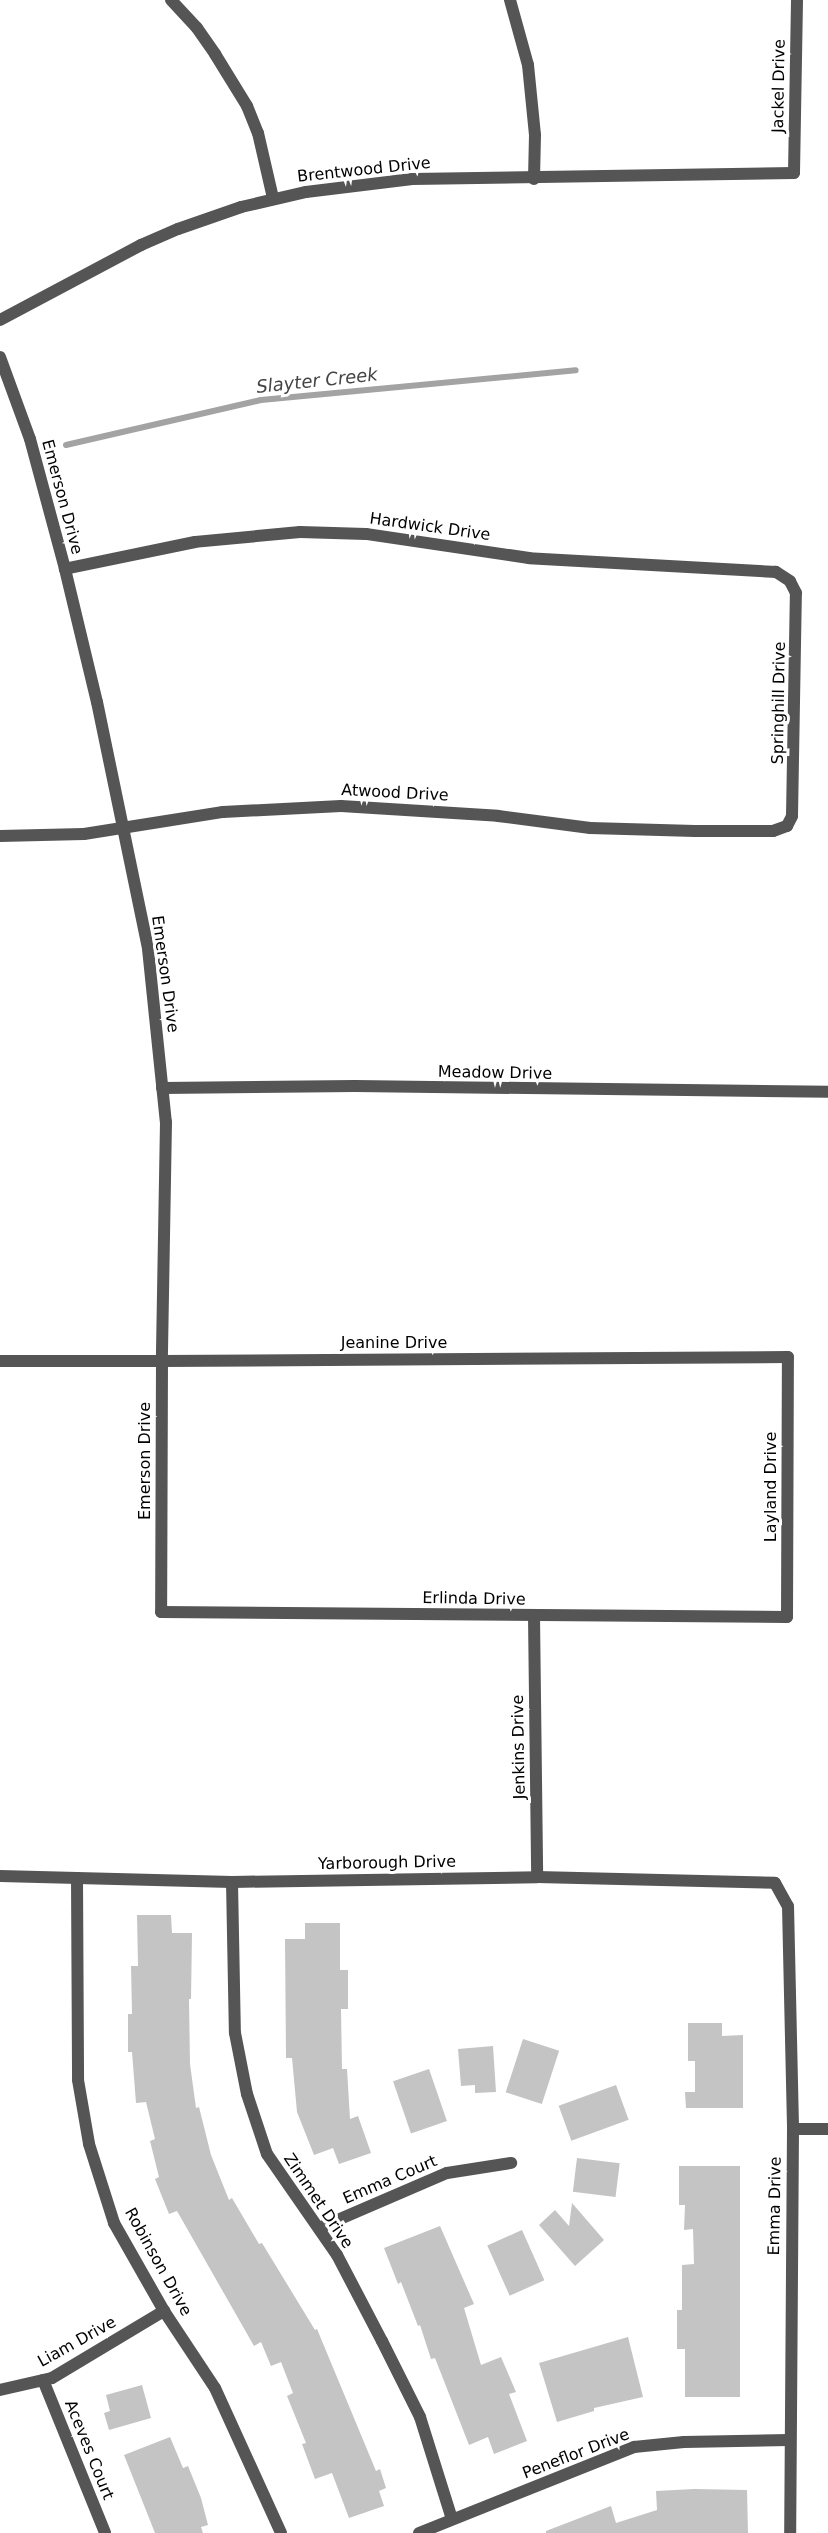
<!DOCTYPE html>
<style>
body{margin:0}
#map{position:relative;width:828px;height:2533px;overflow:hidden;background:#fff;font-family:"DejaVu Sans",sans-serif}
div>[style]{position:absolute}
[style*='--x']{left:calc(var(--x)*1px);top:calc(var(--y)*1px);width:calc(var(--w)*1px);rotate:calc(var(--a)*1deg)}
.stream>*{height:6px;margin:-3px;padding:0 3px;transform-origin:3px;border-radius:3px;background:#a3a3a3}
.building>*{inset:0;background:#c4c4c4;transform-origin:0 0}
.minor>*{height:12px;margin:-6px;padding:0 6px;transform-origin:6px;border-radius:6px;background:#555}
span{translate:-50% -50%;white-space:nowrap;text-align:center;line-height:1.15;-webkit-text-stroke:6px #fff;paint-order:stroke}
.street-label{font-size:16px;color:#000}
.water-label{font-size:18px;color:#444;font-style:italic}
</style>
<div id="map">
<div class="stream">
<i style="--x:66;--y:445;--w:200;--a:-13"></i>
<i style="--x:261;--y:400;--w:316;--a:-5.4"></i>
</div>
<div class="building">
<i style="clip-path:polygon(137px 1915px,171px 1915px,172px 1933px,192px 1933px,191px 1999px,189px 1999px,190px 2064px,196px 2108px,199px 2107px,211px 2155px,229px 2200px,232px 2198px,259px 2244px,262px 2243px,315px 2330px,317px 2329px,376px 2471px,380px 2469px,386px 2488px,379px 2491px,384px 2506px,349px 2518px,332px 2473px,315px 2479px,302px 2444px,306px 2443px,287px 2396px,293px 2393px,281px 2362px,271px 2366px,261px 2342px,254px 2346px,177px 2211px,169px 2214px,155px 2179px,159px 2177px,150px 2141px,155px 2139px,146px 2102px,136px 2103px,132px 2052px,128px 2052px,128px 2014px,132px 2014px,131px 1966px,138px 1966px)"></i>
<i style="clip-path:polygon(305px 1923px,340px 1923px,340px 1970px,348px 1970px,348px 2009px,341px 2009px,342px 2069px,347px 2069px,350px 2119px,358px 2116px,371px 2153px,339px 2164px,333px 2148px,314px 2155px,297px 2112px,292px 2058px,286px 2058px,285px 1939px,305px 1939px)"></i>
<i style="clip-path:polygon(688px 2023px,722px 2023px,722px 2036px,743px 2035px,743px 2108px,686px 2108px,685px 2092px,695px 2092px,695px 2061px,688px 2061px)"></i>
<i style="left:523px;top:2039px;width:38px;height:56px;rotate:18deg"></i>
<i style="clip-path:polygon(493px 2046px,496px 2092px,475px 2093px,475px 2085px,461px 2086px,458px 2049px)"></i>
<i style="left:429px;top:2069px;width:55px;height:38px;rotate:71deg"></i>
<i style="left:616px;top:2085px;width:37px;height:61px;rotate:70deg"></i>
<i style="left:577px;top:2158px;width:43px;height:34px;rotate:7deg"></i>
<i style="clip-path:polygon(679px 2166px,740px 2166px,740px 2397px,685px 2397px,685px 2349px,677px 2349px,677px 2310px,682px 2310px,682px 2265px,694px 2264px,693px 2229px,684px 2230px,685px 2205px,679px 2205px)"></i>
<i style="clip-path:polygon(572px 2203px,604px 2240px,575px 2266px,539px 2225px,555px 2210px,569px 2226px)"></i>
<i style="clip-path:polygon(440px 2226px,474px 2304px,464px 2308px,481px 2365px,501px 2357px,516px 2392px,509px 2394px,527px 2441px,494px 2454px,488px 2437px,469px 2445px,435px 2358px,431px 2359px,420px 2325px,418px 2326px,401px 2282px,398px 2284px,384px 2248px)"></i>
<i style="left:522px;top:2230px;width:55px;height:38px;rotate:66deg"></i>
<i style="clip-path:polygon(628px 2337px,643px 2397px,594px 2408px,594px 2411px,557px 2422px,539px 2363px)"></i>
<i style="clip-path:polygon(142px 2385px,151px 2418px,109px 2430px,104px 2413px,110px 2411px,106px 2395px)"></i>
<i style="clip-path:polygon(170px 2437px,183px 2468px,188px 2466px,201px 2498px,208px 2525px,201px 2527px,203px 2533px,155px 2533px,124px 2455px)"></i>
<i style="clip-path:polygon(694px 2489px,747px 2490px,748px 2533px,546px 2533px,546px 2531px,611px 2506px,616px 2523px,657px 2510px,656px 2491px)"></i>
</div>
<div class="minor">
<i style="--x:171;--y:0;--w:38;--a:47"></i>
<i style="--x:197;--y:28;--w:32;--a:55"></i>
<i style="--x:215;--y:54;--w:61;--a:58.4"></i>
<i style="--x:247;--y:106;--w:29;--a:68"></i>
<i style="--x:258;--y:133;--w:67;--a:77"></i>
<i style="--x:510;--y:0;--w:67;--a:74.5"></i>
<i style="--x:528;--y:65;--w:70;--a:84.3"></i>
<i style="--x:535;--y:135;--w:44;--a:91.3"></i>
<i style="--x:0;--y:320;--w:160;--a:-28"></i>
<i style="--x:141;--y:245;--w:40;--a:-23.4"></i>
<i style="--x:178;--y:229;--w:67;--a:-19.2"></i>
<i style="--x:241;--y:207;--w:67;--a:-13"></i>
<i style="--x:306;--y:192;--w:107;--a:-7"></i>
<i style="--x:412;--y:179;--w:382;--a:-0.9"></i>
<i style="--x:794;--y:173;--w:173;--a:-89"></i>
<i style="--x:0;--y:357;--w:87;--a:69.9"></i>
<i style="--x:30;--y:439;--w:135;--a:74.9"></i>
<i style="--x:65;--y:569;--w:137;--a:76.5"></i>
<i style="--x:97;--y:702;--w:252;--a:78.3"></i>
<i style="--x:148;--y:949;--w:174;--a:84.1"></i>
<i style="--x:166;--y:1122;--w:239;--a:91"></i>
<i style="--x:162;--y:1361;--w:251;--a:90.2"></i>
<i style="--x:161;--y:1612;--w:626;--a:0.46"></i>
<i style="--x:787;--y:1617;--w:260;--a:-89.8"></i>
<i style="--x:788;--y:1357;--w:626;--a:179.63"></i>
<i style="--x:162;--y:1361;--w:162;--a:180"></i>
<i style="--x:0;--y:836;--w:84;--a:-1.4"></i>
<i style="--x:84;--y:834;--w:141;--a:-9"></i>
<i style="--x:223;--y:812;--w:118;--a:-2.9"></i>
<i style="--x:341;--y:806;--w:157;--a:3.6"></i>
<i style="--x:498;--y:816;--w:93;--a:7.4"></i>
<i style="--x:590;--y:828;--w:105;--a:1.6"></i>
<i style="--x:695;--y:831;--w:78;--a:0"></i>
<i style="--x:773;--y:831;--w:15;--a:-20"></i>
<i style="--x:787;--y:826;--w:11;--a:-63"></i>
<i style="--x:792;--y:816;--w:223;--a:-89"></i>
<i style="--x:796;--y:593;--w:13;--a:-117"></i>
<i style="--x:790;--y:581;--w:17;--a:-147"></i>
<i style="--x:776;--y:572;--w:247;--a:-176.8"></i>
<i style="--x:529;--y:558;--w:165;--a:-171.6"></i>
<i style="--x:366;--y:534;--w:66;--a:-178.3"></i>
<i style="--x:300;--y:532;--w:105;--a:174.6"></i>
<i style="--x:195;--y:542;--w:133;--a:168.3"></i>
<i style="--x:162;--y:1088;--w:193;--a:-0.6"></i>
<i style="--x:355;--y:1086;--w:473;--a:0.7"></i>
<i style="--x:534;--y:1616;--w:261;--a:89.3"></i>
<i style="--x:0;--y:1876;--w:232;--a:1.5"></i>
<i style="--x:232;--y:1882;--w:305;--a:-0.9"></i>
<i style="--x:537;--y:1877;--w:238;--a:1.4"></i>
<i style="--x:775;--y:1883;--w:26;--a:61"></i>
<i style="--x:788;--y:1906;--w:223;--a:88.7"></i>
<i style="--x:793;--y:2129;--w:404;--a:90.4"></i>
<i style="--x:77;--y:1878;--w:202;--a:89.7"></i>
<i style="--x:78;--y:2080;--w:65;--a:80.2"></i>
<i style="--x:89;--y:2144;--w:83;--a:72.4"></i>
<i style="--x:114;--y:2223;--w:101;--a:60.4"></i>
<i style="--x:164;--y:2311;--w:92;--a:56.5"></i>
<i style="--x:215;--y:2388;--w:159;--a:65.5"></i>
<i style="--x:232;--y:1882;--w:151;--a:88.9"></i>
<i style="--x:235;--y:2033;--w:62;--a:78.9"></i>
<i style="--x:247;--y:2094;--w:63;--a:71.6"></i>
<i style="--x:267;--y:2154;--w:123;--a:55.3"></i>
<i style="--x:337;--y:2255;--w:97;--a:62.4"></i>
<i style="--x:382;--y:2341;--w:85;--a:63.4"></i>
<i style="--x:420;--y:2417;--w:107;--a:72.6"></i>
<i style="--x:793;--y:2129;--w:35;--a:0"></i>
<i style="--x:319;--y:2228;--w:139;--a:-23.3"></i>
<i style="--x:447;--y:2173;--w:65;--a:-8.9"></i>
<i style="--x:43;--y:2380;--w:165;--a:67.9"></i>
<i style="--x:0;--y:2390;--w:53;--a:-13"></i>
<i style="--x:52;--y:2378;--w:131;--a:-30.9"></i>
<i style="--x:419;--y:2533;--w:232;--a:-21.8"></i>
<i style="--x:634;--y:2447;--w:50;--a:-5.7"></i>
<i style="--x:684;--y:2442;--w:105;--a:-1.1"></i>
</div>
<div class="street-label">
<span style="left:779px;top:86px;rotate:-89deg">Jackel Drive</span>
<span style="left:364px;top:170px;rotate:-6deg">Brentwood Drive</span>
<span style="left:62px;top:497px;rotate:75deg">Emerson Drive</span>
<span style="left:430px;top:527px;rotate:8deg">Hardwick Drive</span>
<span style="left:779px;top:703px;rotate:-89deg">Springhill Drive</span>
<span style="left:395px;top:793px;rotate:3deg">Atwood Drive</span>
<span style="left:165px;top:974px;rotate:82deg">Emerson Drive</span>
<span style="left:495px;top:1073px;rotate:1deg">Meadow Drive</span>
<span style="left:394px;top:1343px">Jeanine Drive</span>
<span style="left:145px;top:1461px;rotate:-90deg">Emerson Drive</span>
<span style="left:771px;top:1487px;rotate:-90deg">Layland Drive</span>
<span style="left:474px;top:1599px;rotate:1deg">Erlinda Drive</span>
<span style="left:519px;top:1747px;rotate:-91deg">Jenkins Drive</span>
<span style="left:387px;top:1863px;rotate:-1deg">Yarborough Drive</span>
<span style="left:390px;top:2180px;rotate:-23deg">Emma Court</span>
<span style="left:318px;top:2201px;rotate:56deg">Zimmet Drive</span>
<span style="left:775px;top:2206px;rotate:-89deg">Emma Drive</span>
<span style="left:158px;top:2262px;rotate:61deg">Robinson Drive</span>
<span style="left:77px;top:2342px;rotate:-29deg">Liam Drive</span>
<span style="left:89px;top:2450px;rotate:68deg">Aceves Court</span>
<span style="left:576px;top:2454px;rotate:-21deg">Peneflor Drive</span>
</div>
<div class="water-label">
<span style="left:317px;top:381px;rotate:-6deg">Slayter Creek</span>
</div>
</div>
